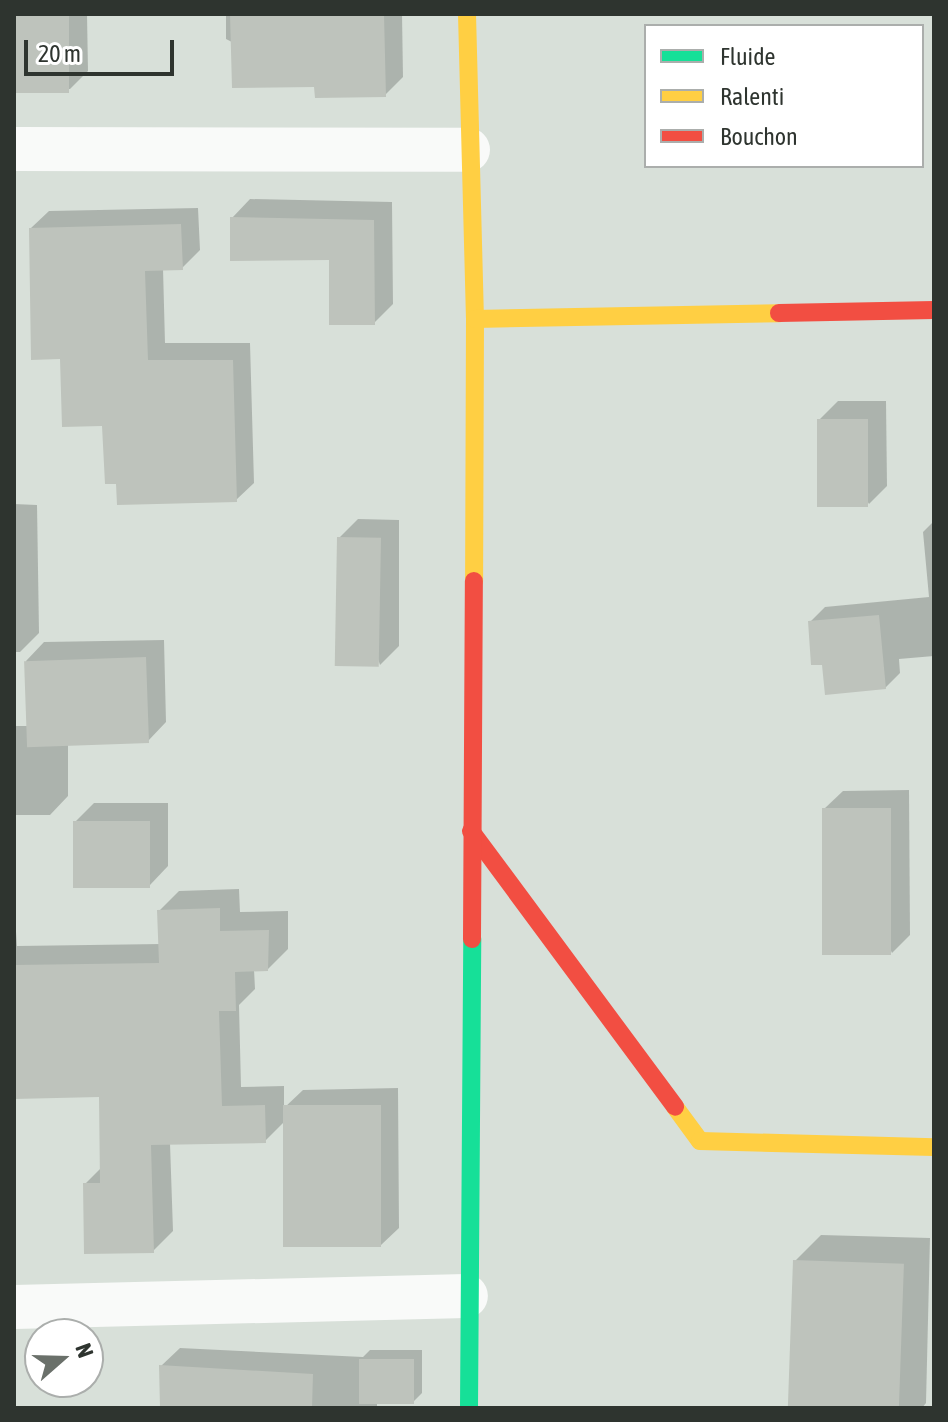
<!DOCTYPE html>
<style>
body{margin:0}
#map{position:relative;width:948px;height:1422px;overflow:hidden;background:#d8e0d9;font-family:"Asap Condensed",sans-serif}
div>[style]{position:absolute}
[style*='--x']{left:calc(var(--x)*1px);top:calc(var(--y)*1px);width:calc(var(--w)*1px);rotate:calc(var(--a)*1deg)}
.shadow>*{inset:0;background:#0003}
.building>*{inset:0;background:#bec3bc;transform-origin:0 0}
.street>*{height:44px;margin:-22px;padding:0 22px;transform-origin:22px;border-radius:22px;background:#f9faf9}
.fast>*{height:18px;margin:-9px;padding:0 9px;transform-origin:9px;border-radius:9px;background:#16e098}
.slow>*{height:18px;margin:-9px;padding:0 9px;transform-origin:9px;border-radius:9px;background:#ffcf43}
.jam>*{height:18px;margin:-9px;padding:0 9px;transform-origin:9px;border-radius:9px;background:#f24e42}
span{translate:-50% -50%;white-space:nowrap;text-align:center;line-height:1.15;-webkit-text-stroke:7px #fff;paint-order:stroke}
.frame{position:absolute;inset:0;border:16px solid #2e342f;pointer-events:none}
.legend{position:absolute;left:644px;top:24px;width:280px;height:144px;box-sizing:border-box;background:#fff;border:2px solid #abaeac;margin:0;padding:10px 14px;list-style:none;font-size:24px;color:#2e342f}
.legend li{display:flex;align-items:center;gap:16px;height:40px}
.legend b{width:40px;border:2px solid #abaeac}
.north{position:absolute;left:24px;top:1318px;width:80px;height:80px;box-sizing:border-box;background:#fff;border:2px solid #abaeac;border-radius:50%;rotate:70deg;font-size:22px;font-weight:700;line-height:32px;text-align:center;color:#2e342f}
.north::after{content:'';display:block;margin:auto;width:28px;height:36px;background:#6a706a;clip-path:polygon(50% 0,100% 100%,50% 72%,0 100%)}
.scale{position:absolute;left:24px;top:40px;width:150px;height:36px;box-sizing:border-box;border:4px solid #2e342f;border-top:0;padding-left:10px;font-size:24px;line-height:28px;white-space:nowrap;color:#2e342f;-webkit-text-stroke:6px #fff;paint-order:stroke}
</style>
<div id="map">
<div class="shadow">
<i style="clip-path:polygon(14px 14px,87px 14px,88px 71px,70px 89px,14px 91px)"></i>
<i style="clip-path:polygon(226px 14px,402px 14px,403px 77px,385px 95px,316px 85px,226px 39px)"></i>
<i style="clip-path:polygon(250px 199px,392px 202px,393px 304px,374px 323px,331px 258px,232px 218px)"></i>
<i style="clip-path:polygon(198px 208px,200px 250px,182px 268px,163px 268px,165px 343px,250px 343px,254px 483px,236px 500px,118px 481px,104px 424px,62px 357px,31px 228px,49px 211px)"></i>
<i style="clip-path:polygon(838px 401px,886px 401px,887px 486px,869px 504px,819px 420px)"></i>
<i style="clip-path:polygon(14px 504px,37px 505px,39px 633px,20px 652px,14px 652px)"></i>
<i style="clip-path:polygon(358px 519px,399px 520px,399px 646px,380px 665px,339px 538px)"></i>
<i style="clip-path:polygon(934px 521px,934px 656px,899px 659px,900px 673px,885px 688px,824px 663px,810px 622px,825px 607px,929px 597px,923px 532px)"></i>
<i style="clip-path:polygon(164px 640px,166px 722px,148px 741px,68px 742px,68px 796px,50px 815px,14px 815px,14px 726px,28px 726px,26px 661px,44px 642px)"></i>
<i style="clip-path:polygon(909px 790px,910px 935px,892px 953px,824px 809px,843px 791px)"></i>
<i style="clip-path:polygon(94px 803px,168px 803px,168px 866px,150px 885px,75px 822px)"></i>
<i style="clip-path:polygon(239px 889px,240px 912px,288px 911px,288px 949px,268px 969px,254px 969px,255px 989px,239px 1005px,241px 1087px,284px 1086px,284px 1108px,303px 1090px,398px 1088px,399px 1228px,381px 1245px,286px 1120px,265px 1141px,170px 1143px,173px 1231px,153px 1251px,85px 1184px,102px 1167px,101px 1095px,14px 1097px,14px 902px,17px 946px,161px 944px,159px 911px,179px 891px)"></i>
<i style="clip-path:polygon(821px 1235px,930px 1238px,926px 1403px,922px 1408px,791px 1408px,795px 1261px)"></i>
<i style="clip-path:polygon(180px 1348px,363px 1357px,370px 1350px,422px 1350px,422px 1393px,413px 1402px,377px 1402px,377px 1408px,162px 1408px,161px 1366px)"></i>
</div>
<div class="building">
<i style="left:14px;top:14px;width:55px;height:79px"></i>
<i style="clip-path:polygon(230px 14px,384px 14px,386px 97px,315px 98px,314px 87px,232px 88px)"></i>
<i style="clip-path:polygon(230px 217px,374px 220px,375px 325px,329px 325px,329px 260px,230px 261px)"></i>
<i style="clip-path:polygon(181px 224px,183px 270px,145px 271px,148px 360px,233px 360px,237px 502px,117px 505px,116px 484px,105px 484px,102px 426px,62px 427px,60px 359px,31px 360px,29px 228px)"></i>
<i style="left:817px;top:419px;width:51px;height:88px"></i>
<i style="left:337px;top:537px;width:44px;height:129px;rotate:1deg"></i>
<i style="clip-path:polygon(879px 615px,886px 689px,825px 695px,822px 665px,811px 665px,808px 621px)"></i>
<i style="left:146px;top:657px;width:86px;height:122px;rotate:88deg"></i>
<i style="left:891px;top:808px;width:147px;height:69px;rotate:90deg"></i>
<i style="left:73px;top:821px;width:77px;height:67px"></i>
<i style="clip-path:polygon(220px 908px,220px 931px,269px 930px,268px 971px,235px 972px,236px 1011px,219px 1011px,222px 1106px,265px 1105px,266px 1143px,151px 1145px,154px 1253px,84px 1254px,83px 1183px,100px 1183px,99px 1097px,14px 1099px,14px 965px,159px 963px,157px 910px)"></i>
<i style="left:381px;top:1105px;width:142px;height:98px;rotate:90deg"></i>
<i style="left:793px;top:1260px;width:111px;height:148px;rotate:2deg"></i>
<i style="left:359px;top:1359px;width:55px;height:45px"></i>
<i style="clip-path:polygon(159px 1365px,313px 1374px,312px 1408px,160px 1408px)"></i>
</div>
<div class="street">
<i style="--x:14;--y:149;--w:454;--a:0.1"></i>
<i style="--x:14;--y:1307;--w:452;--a:-1.4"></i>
</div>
<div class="fast">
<i style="--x:469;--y:1408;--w:469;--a:-89.6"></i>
</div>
<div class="slow">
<i style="--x:467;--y:14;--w:305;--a:88.5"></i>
<i style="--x:475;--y:319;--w:262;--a:90.2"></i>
<i style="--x:475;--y:319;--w:304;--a:-1.1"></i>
<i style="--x:675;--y:1107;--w:42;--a:53.7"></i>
<i style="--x:700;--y:1141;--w:234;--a:1.5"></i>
</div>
<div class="jam">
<i style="--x:779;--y:313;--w:155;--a:-1.1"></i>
<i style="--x:471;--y:831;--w:343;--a:53.5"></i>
<i style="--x:472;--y:939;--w:358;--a:-89.7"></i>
</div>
<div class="frame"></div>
<ul class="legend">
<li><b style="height:10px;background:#16e098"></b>Fluide</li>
<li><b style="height:10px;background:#ffcf43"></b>Ralenti</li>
<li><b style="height:10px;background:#f24e42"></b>Bouchon</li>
</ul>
<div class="north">N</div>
<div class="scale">20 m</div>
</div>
